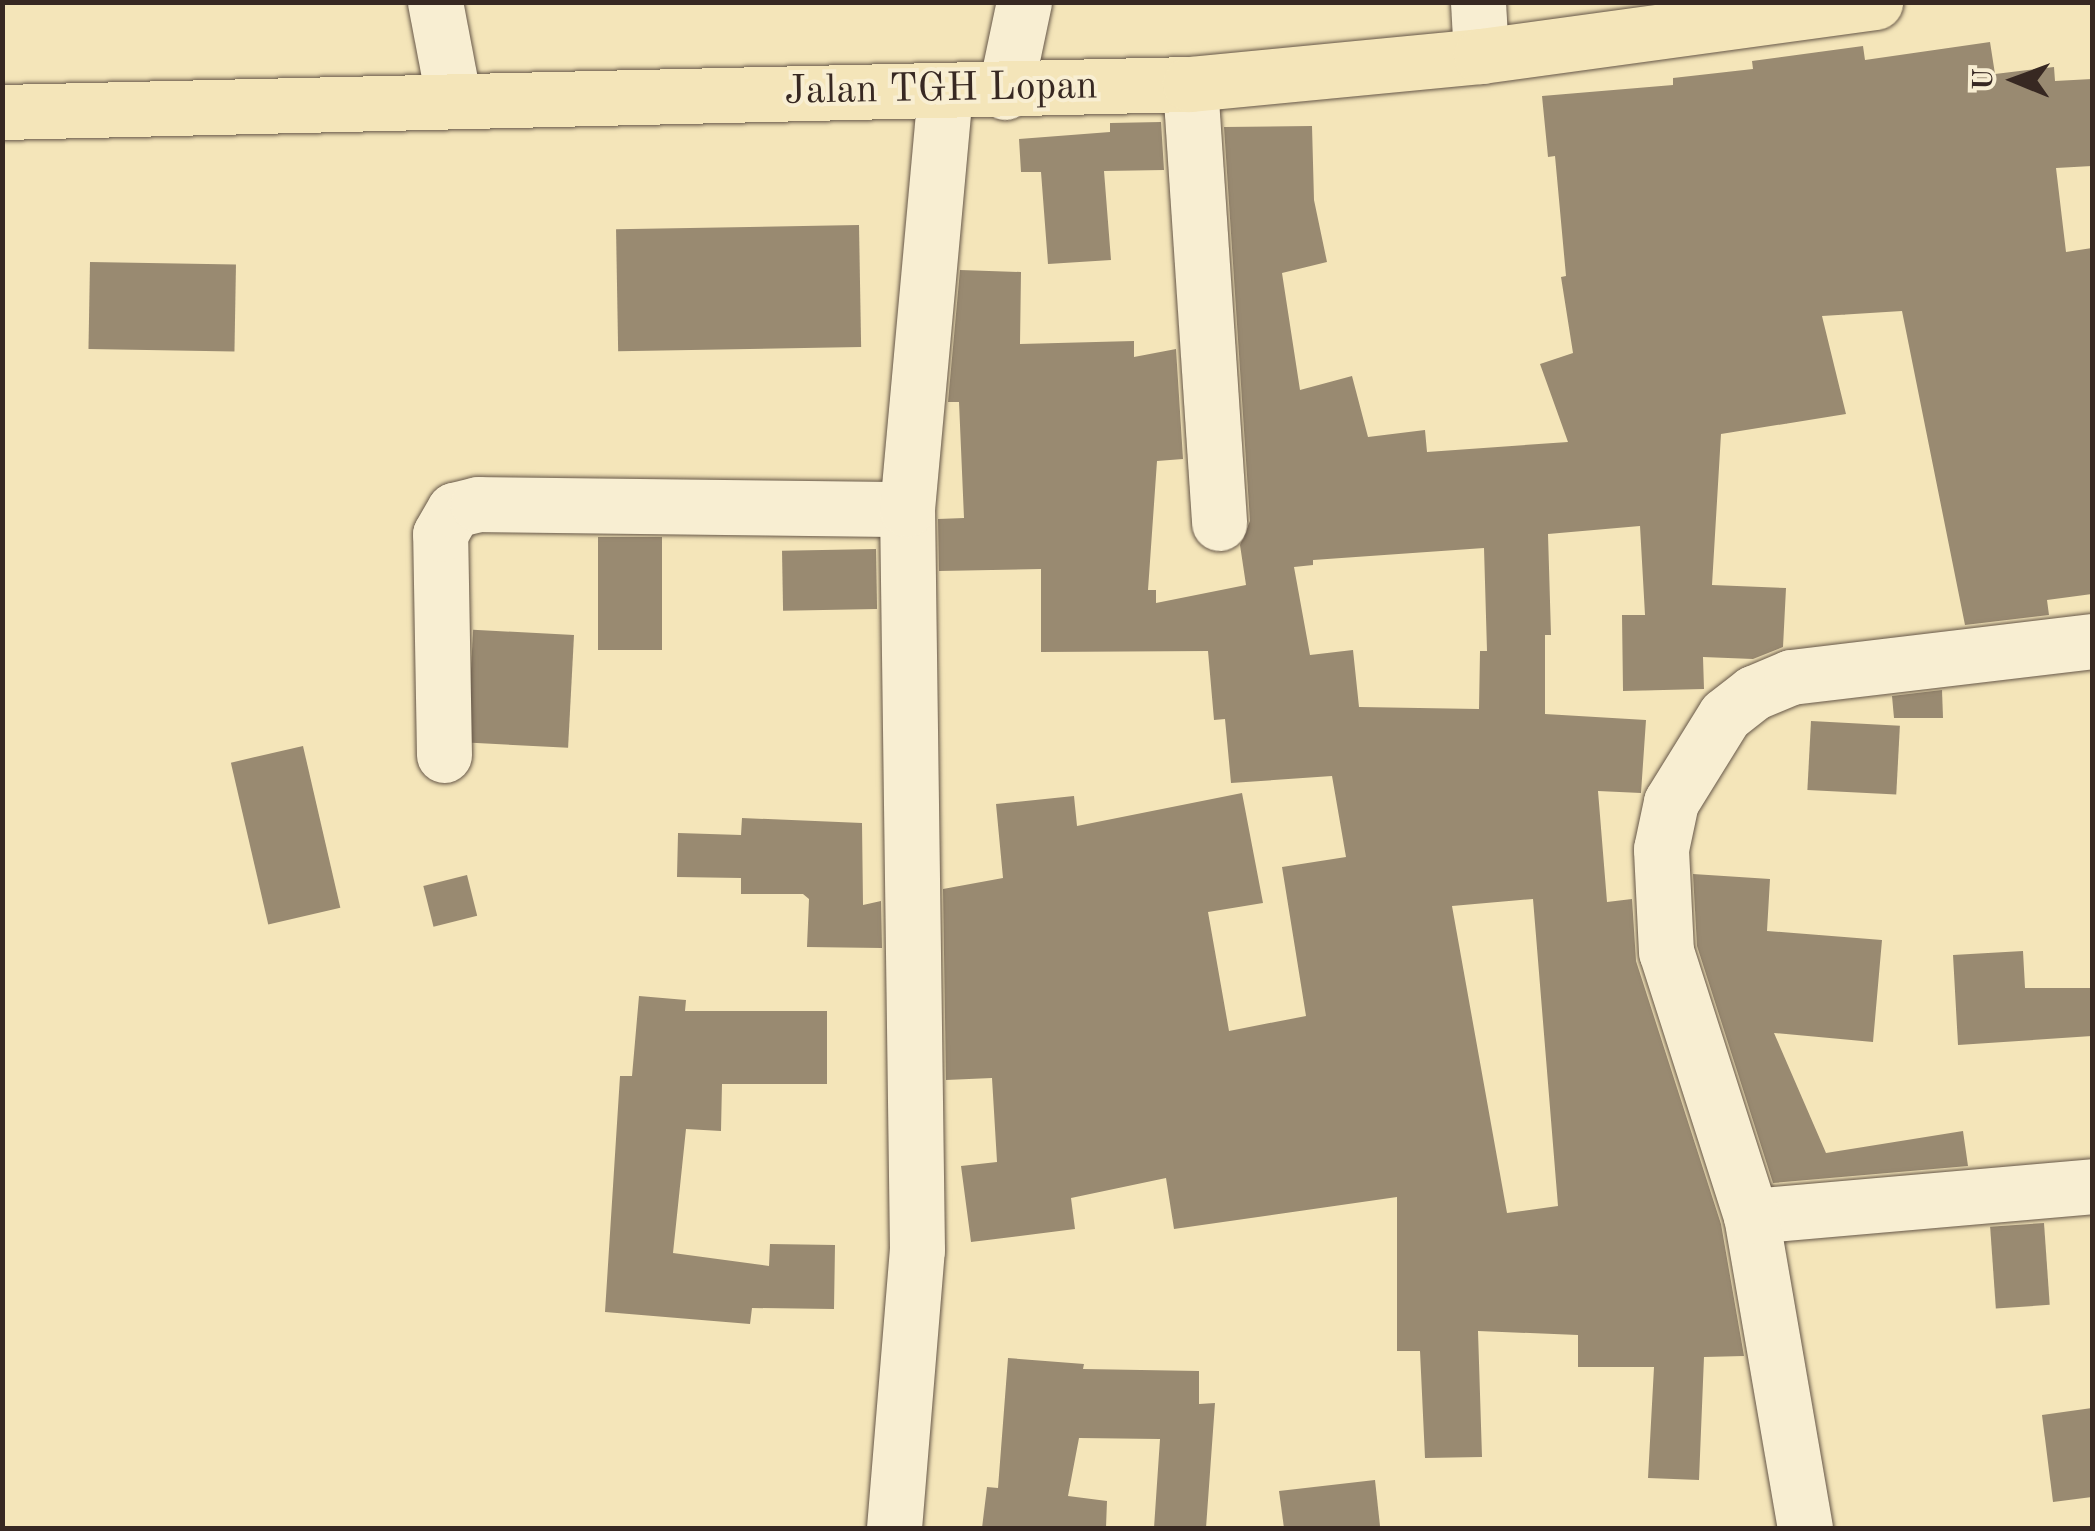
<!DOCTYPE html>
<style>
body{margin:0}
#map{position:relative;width:2095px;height:1531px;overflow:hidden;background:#f4e5b9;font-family:"Old Standard TT",serif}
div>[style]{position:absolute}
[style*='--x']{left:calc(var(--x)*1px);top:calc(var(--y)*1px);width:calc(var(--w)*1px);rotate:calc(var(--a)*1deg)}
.building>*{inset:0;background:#998a71;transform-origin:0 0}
.roads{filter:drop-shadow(0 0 2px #665748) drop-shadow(0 0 2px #665748)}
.street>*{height:55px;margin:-27.5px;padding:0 27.5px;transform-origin:27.5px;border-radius:27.5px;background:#f8eed2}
.highway>*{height:55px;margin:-27.5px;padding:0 27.5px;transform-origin:27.5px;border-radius:27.5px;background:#f4e5b9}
span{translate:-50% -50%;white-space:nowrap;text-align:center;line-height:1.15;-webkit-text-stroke:8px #f8eed2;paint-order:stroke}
.street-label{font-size:40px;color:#372822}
.frame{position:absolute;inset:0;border:5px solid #372822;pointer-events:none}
.north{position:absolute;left:1965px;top:30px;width:100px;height:100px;-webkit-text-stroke:8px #f8eed2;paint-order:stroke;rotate:271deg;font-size:28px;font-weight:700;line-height:40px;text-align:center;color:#372822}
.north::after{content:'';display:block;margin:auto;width:35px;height:45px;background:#372822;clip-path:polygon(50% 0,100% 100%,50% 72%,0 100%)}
</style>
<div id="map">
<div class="building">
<i style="clip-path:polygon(evenodd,1990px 42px,1995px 74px,2054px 67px,2055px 81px,2092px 79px,2092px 166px,2056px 168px,2066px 252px,2092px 248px,2092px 594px,2047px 600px,2049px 615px,1965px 625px,1902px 311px,1822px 316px,1846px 414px,1721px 434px,1712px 585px,1786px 588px,1783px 647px,1753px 659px,1703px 657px,1704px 689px,1623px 691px,1622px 615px,1645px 615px,1640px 526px,1548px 534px,1551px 635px,1545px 635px,1545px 714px,1646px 720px,1641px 793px,1598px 791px,1607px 902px,1632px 899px,1636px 961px,1721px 1224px,1744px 1356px,1704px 1357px,1699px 1480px,1648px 1478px,1654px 1367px,1578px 1367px,1578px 1335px,1478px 1331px,1482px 1457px,1425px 1458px,1420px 1351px,1397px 1351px,1397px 1197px,1174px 1229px,1166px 1178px,1071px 1198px,1075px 1229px,971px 1242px,961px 1166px,997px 1162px,992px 1078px,946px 1080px,943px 889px,1003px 878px,996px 804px,1074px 796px,1077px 826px,1242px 793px,1263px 903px,1208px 912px,1229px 1031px,1306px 1016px,1282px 867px,1346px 857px,1332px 776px,1231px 783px,1225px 719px,1214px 720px,1208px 651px,1041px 652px,1041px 569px,939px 571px,938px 519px,964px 518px,959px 402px,948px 402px,960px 270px,1021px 272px,1020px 344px,1134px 341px,1134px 357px,1176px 349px,1183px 459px,1157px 461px,1148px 590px,1156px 590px,1156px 603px,1246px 585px,1240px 545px,1250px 521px,1224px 127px,1312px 126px,1314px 200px,1327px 262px,1282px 273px,1300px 390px,1352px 376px,1368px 437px,1425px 430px,1427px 452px,1568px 442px,1540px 364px,1573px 353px,1561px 277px,1566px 276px,1555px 156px,1548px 157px,1542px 96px,1673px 85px,1673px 78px,1753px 69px,1752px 61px,1863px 46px,1865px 60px,1990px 42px,1484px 548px,1487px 651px,1480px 651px,1479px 709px,1359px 707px,1353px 650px,1310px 655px,1294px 567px,1313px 565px,1313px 560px,1484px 548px,1990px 42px,1533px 899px,1558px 1206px,1507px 1213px,1452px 906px,1533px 899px)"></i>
<i style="clip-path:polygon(1161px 122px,1164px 170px,1104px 171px,1111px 260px,1048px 264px,1041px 172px,1021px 172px,1019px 139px,1110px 132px,1110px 123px)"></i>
<i style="left:859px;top:225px;width:122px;height:243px;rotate:89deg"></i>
<i style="left:90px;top:262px;width:146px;height:87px;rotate:1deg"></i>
<i style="left:598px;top:537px;width:64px;height:113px"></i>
<i style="left:876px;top:549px;width:60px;height:94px;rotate:89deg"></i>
<i style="left:574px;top:635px;width:113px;height:101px;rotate:93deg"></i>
<i style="clip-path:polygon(1942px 690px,1943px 718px,1894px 718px,1892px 696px)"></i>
<i style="left:1811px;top:721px;width:89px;height:69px;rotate:3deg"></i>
<i style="left:303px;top:746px;width:166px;height:74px;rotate:77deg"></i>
<i style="clip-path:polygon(742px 818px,862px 823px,863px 905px,881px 901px,882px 948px,807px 947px,809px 899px,803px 894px,741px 894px,741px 878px,677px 877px,678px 833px,741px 835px)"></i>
<i style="clip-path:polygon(1693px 874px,1770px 879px,1767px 931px,1882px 940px,1873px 1042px,1774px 1033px,1826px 1153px,1963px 1131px,1968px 1166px,1773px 1183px,1697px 946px)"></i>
<i style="left:467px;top:875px;width:42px;height:45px;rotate:76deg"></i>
<i style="clip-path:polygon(2023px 951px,2025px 988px,2092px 988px,2092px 1036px,1958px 1045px,1953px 955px)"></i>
<i style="clip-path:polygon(639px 996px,686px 1000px,685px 1011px,827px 1011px,827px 1084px,722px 1084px,721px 1131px,686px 1129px,673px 1253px,769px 1266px,770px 1244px,835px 1245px,834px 1309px,752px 1308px,750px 1324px,605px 1312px,620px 1076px,632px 1076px)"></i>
<i style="left:2044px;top:1223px;width:82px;height:54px;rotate:86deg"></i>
<i style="clip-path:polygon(1008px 1358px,1084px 1364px,1083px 1369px,1199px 1371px,1199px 1404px,1215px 1403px,1206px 1528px,1154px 1528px,1160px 1439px,1079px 1438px,1068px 1496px,1107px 1501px,1106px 1528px,982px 1528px,987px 1487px,998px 1488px)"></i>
<i style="clip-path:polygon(2092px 1408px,2092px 1497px,2053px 1502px,2042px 1415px)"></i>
<i style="clip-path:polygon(1375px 1480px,1380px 1526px,1284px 1528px,1279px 1491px)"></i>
</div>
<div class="roads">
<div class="street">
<i style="--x:435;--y:2;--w:96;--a:79.2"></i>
<i style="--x:1478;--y:2;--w:54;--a:86.8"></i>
<i style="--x:1190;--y:84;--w:440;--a:86.2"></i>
<i style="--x:1005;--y:92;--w:92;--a:-78.1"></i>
<i style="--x:444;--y:755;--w:221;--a:-91"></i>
<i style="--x:440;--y:534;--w:28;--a:-60"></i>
<i style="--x:454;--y:510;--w:25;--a:-14"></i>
<i style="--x:478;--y:504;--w:429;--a:0.7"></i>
<i style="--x:1751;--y:1216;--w:342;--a:-5"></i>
<i style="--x:894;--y:1528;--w:279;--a:-85.3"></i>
<i style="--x:917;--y:1250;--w:741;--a:-90.77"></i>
<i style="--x:907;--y:509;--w:420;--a:-84.8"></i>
<i style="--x:1805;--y:1528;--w:317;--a:-99.8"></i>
<i style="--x:1751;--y:1216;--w:277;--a:-107.8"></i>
<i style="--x:1666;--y:952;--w:103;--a:-92.8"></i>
<i style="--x:1661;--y:849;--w:48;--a:-78"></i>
<i style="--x:1671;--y:802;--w:102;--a:-58.2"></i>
<i style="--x:1725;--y:715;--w:36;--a:-38"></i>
<i style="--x:1753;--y:693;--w:41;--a:-22.8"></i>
<i style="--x:1791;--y:677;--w:303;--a:-6.8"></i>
</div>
<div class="highway">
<i style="--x:2;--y:112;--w:1188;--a:-1.35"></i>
<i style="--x:1190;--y:84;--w:292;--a:-5.5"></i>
<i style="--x:1481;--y:56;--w:398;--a:-7.8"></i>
</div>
</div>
<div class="street-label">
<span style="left:941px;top:90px;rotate:-1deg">Jalan TGH Lopan</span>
</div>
<div class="frame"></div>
<div class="north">U</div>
</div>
